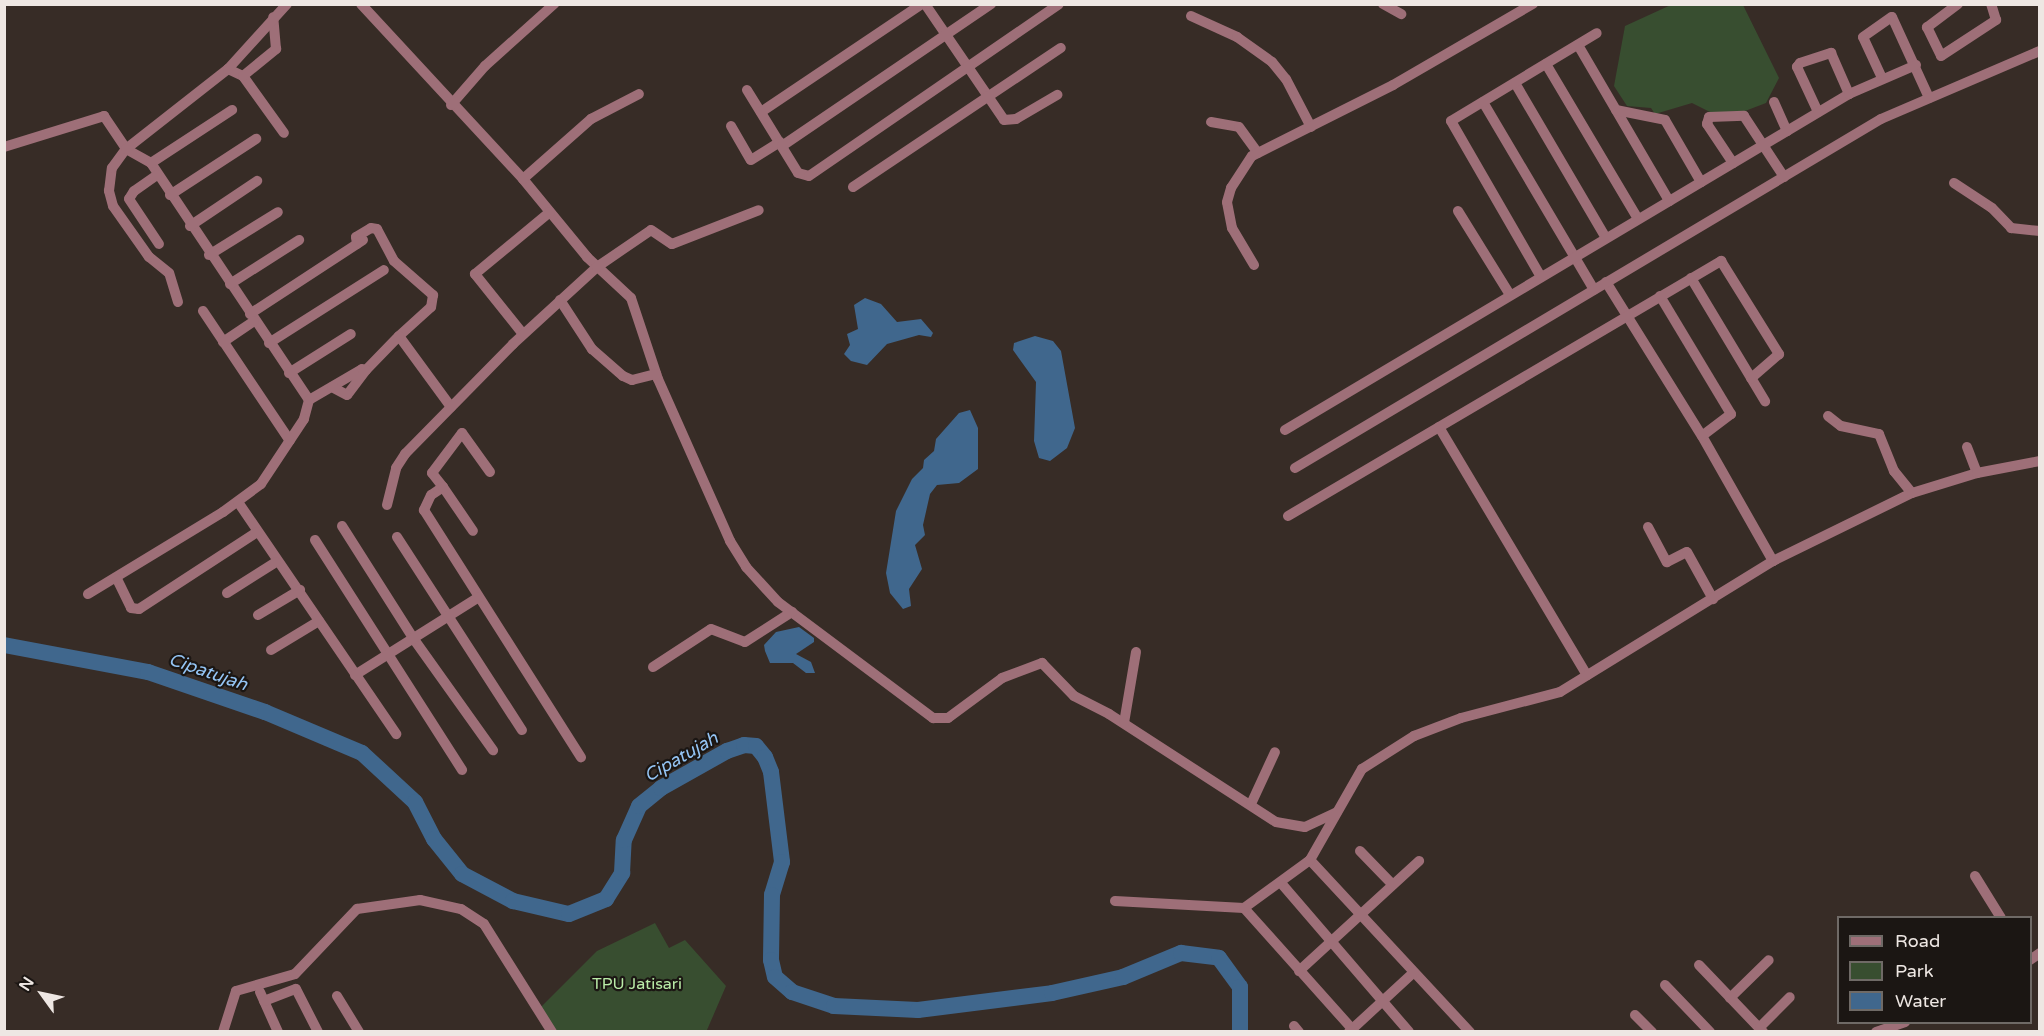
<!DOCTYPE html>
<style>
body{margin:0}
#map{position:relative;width:2044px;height:1036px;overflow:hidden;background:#372c26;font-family:"Varela Round",sans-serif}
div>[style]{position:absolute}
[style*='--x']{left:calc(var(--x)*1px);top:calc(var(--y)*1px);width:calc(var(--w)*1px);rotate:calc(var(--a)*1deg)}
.green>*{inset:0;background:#384e30}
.water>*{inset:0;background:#40678d}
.river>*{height:16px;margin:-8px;padding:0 8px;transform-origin:8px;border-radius:8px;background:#40678d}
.street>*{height:10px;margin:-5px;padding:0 5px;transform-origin:5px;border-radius:5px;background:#9e6f78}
span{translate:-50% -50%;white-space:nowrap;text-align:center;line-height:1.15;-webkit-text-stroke:4.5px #1b1613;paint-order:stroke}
.park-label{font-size:16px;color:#baeda8}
.water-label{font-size:18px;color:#95c5f5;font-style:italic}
.frame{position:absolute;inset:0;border:6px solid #eee7e3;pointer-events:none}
.legend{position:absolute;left:1837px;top:916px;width:195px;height:108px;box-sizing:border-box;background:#1b1613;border:2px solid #6f6a66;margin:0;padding:8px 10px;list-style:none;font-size:18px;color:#eee7e3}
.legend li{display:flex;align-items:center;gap:12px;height:30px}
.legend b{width:30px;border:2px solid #6f6a66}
.north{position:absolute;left:12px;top:964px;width:60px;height:60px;-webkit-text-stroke:4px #1b1613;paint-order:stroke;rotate:303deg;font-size:16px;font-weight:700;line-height:24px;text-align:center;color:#eee7e3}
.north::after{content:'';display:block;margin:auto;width:21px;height:27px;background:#eee7e3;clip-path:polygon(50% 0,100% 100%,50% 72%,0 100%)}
</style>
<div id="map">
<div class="green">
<i style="clip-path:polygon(1673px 4px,1743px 5px,1779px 78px,1766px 103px,1745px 111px,1712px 113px,1692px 103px,1655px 114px,1651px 108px,1627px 106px,1614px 86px,1625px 26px)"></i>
<i style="clip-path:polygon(655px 923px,669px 948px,685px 940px,726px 986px,707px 1030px,555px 1031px,538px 1010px,597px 951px)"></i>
</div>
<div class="water">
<i style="clip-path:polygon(865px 298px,881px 304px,897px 322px,921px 319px,933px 333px,931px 337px,919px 335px,887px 344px,867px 365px,851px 361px,844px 354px,850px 345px,847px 334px,858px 329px,854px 305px)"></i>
<i style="clip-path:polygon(1035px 336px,1053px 341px,1061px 351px,1075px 428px,1067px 448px,1050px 461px,1039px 458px,1034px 441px,1036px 382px,1013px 350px,1014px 343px)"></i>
<i style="clip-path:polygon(970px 410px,978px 428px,978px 469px,959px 483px,937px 485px,930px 494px,923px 525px,925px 535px,915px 545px,922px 569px,909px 589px,911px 606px,903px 609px,890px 593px,886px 573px,896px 511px,912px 479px,923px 468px,924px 460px,934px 451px,936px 439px,959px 413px)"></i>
<i style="clip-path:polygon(799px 627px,814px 638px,814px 642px,796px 654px,811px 662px,815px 673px,806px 673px,793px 663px,770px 663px,765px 651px,764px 645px,776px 632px)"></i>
</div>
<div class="river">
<i style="--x:4;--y:645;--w:147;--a:10.6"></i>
<i style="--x:148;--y:672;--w:124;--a:18.9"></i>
<i style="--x:265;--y:712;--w:105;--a:22.9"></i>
<i style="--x:362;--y:753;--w:72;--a:42.8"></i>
<i style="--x:415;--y:802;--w:42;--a:62.8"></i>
<i style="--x:434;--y:839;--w:45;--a:51.3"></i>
<i style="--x:462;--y:874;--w:58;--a:27.9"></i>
<i style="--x:513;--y:901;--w:57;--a:13.1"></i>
<i style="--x:569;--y:914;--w:40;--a:-22"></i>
<i style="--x:606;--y:899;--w:31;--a:-58"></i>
<i style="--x:622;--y:873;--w:33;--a:-87"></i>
<i style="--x:624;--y:840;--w:37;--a:-66"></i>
<i style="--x:639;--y:806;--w:28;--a:-39"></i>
<i style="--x:661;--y:788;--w:76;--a:-29.3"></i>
<i style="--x:727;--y:751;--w:18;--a:-19"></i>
<i style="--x:744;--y:745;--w:12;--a:5"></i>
<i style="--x:756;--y:746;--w:14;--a:51"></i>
<i style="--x:765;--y:757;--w:16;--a:68"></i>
<i style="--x:771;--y:772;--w:91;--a:83"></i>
<i style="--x:782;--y:862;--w:34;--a:107"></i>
<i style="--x:772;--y:895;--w:65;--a:90.9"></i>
<i style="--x:771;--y:960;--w:17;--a:77"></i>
<i style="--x:775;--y:977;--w:23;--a:41"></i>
<i style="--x:792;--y:992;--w:44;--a:18.4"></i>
<i style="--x:834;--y:1006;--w:84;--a:2.7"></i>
<i style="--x:918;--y:1010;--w:135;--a:-7.2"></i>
<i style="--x:1052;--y:993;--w:73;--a:-12.7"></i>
<i style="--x:1123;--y:977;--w:63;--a:-22.5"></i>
<i style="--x:1181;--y:953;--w:38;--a:7"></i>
<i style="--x:1219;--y:958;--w:36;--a:54"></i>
<i style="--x:1240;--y:987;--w:45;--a:90"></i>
</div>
<div class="street">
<i style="--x:361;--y:4;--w:238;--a:47.2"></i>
<i style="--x:523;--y:179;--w:101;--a:50.6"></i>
<i style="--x:587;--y:257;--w:60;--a:43"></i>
<i style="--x:631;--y:298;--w:85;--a:71.6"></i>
<i style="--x:658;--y:379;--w:177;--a:66"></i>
<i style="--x:730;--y:541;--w:31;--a:58"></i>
<i style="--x:746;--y:567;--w:47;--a:47.6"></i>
<i style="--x:778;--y:602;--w:194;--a:36.8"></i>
<i style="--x:933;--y:718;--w:15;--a:0"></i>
<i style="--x:948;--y:718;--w:67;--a:-36.5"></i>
<i style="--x:1002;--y:678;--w:43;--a:-20.6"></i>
<i style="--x:1042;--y:663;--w:46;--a:45.9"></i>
<i style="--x:1074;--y:696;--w:39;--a:27"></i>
<i style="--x:1109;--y:714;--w:199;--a:32.9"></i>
<i style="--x:1276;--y:822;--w:29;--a:10"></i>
<i style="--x:1305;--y:827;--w:35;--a:-25"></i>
<i style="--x:925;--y:4;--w:140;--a:55.7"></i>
<i style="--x:1004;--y:120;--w:12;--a:-5"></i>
<i style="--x:1016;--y:119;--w:48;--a:-30.3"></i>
<i style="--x:1383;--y:4;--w:21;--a:29"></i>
<i style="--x:1958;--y:4;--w:39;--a:143"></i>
<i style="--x:1927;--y:27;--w:32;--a:64"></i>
<i style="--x:1941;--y:56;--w:66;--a:-33.2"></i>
<i style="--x:1996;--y:20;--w:17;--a:-107"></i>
<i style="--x:1191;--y:16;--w:51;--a:24.5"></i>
<i style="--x:1237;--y:37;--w:43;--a:35.5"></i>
<i style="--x:1272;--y:62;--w:22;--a:51"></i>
<i style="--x:1286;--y:79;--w:54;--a:62.5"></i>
<i style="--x:1578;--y:45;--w:181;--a:59.7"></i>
<i style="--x:1546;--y:64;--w:180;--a:59.3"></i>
<i style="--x:228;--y:69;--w:17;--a:25"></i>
<i style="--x:243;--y:76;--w:70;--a:54.3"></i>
<i style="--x:243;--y:76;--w:43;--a:-39.3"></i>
<i style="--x:276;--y:49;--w:32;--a:-95"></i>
<i style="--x:1882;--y:78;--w:45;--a:-114.9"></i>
<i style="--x:1863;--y:37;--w:35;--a:-35"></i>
<i style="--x:1892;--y:17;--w:89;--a:65.4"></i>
<i style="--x:1515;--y:83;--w:180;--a:59.6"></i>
<i style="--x:747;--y:90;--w:97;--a:58.4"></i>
<i style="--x:798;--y:173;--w:11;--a:15"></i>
<i style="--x:809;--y:176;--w:303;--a:-34.5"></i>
<i style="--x:1483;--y:102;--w:218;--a:59.4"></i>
<i style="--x:1774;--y:102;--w:32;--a:66"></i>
<i style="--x:451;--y:105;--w:52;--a:-48.9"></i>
<i style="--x:485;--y:66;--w:93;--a:-41.9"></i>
<i style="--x:1616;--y:110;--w:50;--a:11.5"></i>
<i style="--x:1665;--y:120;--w:72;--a:59.9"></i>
<i style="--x:761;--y:112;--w:194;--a:-33.9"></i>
<i style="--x:1818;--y:112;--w:50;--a:-115"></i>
<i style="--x:1797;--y:67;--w:5;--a:-53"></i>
<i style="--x:1800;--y:63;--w:33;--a:-18"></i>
<i style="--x:1831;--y:53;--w:45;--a:66.3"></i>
<i style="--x:1211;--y:122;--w:28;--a:10"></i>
<i style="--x:1239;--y:127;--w:32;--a:54"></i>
<i style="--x:731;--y:126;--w:39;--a:60"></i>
<i style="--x:751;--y:160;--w:34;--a:-32"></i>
<i style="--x:782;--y:146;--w:253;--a:-34.2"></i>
<i style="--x:4;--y:147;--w:105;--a:-17.2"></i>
<i style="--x:104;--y:116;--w:40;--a:56"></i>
<i style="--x:126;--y:149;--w:29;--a:29"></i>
<i style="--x:151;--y:163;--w:285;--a:56.3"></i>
<i style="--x:309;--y:400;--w:20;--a:105"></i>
<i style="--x:304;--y:419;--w:78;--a:123.5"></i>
<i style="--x:261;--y:484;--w:47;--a:143.6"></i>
<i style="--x:223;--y:512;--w:158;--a:148.7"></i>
<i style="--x:151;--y:163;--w:97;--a:-33.2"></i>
<i style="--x:1733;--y:163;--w:47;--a:-123.7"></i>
<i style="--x:1707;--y:124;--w:7;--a:-74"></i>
<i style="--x:1709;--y:117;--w:35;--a:-2"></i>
<i style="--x:1744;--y:116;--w:73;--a:56.7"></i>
<i style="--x:157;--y:175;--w:28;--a:145"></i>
<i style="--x:134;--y:191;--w:9;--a:122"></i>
<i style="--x:129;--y:199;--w:54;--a:56.3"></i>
<i style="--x:523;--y:179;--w:91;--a:-41.4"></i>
<i style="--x:591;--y:119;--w:54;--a:-27.5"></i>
<i style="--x:1954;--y:183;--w:45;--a:33.3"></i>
<i style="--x:1992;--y:208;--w:28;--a:46"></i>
<i style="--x:2011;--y:228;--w:29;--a:6"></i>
<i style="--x:853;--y:187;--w:250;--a:-33.8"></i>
<i style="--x:170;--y:195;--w:103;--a:-33.1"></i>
<i style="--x:1458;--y:211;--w:99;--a:58.2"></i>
<i style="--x:190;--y:226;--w:81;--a:-33.9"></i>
<i style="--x:357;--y:244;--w:7;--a:-98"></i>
<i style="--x:356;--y:237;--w:17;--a:-31"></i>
<i style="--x:371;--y:228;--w:6;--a:9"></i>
<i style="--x:377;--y:229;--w:36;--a:62"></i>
<i style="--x:394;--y:261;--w:52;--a:41.1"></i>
<i style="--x:433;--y:295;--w:12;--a:99"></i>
<i style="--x:431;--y:307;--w:43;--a:137.8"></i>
<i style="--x:399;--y:336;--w:88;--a:53.8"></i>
<i style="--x:209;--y:255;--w:81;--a:-31.9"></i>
<i style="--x:1254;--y:265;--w:43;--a:-120.7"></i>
<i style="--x:1232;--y:228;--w:26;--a:-101"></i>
<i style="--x:1227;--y:202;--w:15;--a:-74"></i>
<i style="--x:1231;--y:188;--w:38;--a:-57"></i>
<i style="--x:1252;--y:156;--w:158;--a:-26.7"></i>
<i style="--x:1393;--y:85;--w:162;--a:-30.1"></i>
<i style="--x:1541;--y:277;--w:180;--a:-120"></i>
<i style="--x:1451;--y:121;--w:170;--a:-31.1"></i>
<i style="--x:1691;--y:278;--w:144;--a:59"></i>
<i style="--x:1606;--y:282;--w:181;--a:58.1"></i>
<i style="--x:1702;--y:436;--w:144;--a:60.4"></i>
<i style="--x:230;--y:284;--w:82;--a:-32.5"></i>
<i style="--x:1660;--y:296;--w:138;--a:59"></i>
<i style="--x:1731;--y:414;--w:36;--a:143"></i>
<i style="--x:560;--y:300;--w:59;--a:56.9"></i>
<i style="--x:592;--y:349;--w:41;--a:41.1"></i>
<i style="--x:623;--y:376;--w:10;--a:24"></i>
<i style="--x:632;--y:380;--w:25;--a:-14"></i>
<i style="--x:178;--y:302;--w:30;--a:-107"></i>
<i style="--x:169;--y:273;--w:26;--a:-141"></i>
<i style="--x:149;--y:257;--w:62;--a:-125.2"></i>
<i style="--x:113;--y:206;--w:16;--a:-105"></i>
<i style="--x:109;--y:191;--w:23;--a:-83"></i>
<i style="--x:112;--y:168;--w:24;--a:-54"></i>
<i style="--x:126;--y:149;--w:130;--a:-38.1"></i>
<i style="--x:228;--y:69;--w:88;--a:-47.8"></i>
<i style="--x:203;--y:311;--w:156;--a:56.2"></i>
<i style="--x:250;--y:314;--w:135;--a:-33.2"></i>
<i style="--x:523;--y:334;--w:77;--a:-128.7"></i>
<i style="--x:475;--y:274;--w:97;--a:-39.6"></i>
<i style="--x:223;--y:342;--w:37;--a:-34"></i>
<i style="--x:269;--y:343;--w:136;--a:-32.4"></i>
<i style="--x:366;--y:370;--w:47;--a:-45.9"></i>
<i style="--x:289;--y:373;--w:73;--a:-32.2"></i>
<i style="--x:309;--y:400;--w:61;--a:-30.3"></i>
<i style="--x:362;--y:369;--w:4;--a:14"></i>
<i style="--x:366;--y:370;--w:31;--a:127"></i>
<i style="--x:347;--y:395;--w:17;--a:-152"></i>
<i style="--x:1828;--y:416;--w:16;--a:38"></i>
<i style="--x:1841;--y:426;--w:39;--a:12"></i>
<i style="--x:1879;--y:434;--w:40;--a:68"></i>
<i style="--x:1894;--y:471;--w:28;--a:51"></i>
<i style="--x:1439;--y:427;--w:289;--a:59.2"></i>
<i style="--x:1285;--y:430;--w:656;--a:-30.78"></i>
<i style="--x:1849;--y:94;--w:73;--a:-23.4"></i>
<i style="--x:1967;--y:447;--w:28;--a:69"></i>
<i style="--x:1295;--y:468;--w:682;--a:-30.78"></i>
<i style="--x:1881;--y:119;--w:173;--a:-23.2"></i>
<i style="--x:490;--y:472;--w:48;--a:-125.7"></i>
<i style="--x:462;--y:433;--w:50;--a:126.9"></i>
<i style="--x:432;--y:473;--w:18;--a:52"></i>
<i style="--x:443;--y:487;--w:14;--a:146"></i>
<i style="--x:431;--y:495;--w:17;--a:115"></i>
<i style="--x:424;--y:510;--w:293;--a:57.6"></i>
<i style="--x:443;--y:487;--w:53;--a:55.7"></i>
<i style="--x:238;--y:502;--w:281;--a:55.7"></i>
<i style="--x:387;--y:505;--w:38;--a:-76"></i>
<i style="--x:396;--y:468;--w:17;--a:-57"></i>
<i style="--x:405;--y:454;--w:154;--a:-45.5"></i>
<i style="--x:513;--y:344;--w:114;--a:-42.5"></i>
<i style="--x:597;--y:267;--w:65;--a:-34.4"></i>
<i style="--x:651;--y:230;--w:25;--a:34"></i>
<i style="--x:672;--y:244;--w:93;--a:-21.3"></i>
<i style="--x:1288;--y:516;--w:503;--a:-30.49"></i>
<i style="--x:1721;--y:261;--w:110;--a:58.1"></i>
<i style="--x:1779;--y:354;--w:37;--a:139"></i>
<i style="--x:342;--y:526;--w:133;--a:57.6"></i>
<i style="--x:413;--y:638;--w:138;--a:54.5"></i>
<i style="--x:1648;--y:527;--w:40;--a:62"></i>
<i style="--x:1667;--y:562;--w:22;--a:-27"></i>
<i style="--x:1687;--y:552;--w:54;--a:61"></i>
<i style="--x:397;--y:537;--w:230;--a:57.1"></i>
<i style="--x:315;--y:540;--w:273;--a:57.4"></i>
<i style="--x:117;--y:579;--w:32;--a:64"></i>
<i style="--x:131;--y:608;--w:8;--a:7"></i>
<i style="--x:139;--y:609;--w:141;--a:-33.1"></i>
<i style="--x:227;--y:593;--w:58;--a:-32.3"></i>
<i style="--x:258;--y:615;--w:49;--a:-30.8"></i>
<i style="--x:271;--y:650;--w:56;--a:-31.1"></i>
<i style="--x:653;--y:667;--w:69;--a:-33.2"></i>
<i style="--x:711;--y:629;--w:36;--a:21"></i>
<i style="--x:745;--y:642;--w:56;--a:-32.6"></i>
<i style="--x:355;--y:675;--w:146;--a:-32.2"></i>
<i style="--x:1124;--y:723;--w:72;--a:-80.4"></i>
<i style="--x:1251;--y:804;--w:57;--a:-65.2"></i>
<i style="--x:1360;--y:851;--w:47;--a:45.9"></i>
<i style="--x:1310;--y:860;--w:235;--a:47.1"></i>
<i style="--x:1975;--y:876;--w:49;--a:58.2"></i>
<i style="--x:1281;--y:883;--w:196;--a:49.3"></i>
<i style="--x:1115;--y:901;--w:129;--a:3.1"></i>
<i style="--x:1244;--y:908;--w:162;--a:48.2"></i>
<i style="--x:1244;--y:908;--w:82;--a:-36"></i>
<i style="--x:1310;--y:860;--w:105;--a:-60.3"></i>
<i style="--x:1362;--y:769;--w:62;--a:-32.4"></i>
<i style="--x:1414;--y:736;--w:50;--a:-21"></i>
<i style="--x:1461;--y:718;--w:102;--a:-14.7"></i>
<i style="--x:1560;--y:692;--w:250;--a:-31.6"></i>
<i style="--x:1773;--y:561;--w:155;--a:-26.1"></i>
<i style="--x:1912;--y:493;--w:68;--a:-17.1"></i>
<i style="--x:1977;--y:473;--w:64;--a:-10.8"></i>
<i style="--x:2030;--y:960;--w:12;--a:-35"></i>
<i style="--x:1699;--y:965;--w:93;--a:46.3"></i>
<i style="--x:1299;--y:971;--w:163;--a:-42.5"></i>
<i style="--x:1665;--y:985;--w:65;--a:46.2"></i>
<i style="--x:260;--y:992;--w:44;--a:65.8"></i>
<i style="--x:337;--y:996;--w:42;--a:58.6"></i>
<i style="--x:1730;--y:998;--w:54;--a:-44.3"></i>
<i style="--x:264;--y:1001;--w:34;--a:-21"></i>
<i style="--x:296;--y:989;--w:48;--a:62.9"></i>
<i style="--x:1635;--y:1015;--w:24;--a:45"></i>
<i style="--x:1294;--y:1026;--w:8;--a:50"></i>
<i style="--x:1760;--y:1027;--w:42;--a:-45"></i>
<i style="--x:223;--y:1032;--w:43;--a:-72.4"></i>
<i style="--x:236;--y:991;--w:61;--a:-16.1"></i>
<i style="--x:295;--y:974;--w:90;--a:-46.4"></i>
<i style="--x:357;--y:909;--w:64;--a:-8.1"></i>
<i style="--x:420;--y:900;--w:42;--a:12.4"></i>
<i style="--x:461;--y:909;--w:27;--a:33"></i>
<i style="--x:484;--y:924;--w:128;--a:57.8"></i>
<i style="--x:1349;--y:1032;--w:88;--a:-42.7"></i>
<i style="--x:1876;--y:1032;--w:31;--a:-19"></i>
</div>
<div class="park-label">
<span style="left:637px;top:984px">TPU Jatisari</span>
</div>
<div class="water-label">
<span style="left:208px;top:672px;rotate:19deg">Cipatujah</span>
<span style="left:681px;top:757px;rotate:-30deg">Cipatujah</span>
</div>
<div class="frame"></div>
<ul class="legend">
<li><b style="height:8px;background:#9e6f78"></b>Road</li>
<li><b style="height:16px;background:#384e30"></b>Park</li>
<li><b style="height:16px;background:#40678d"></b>Water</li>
</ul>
<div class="north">N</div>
</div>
